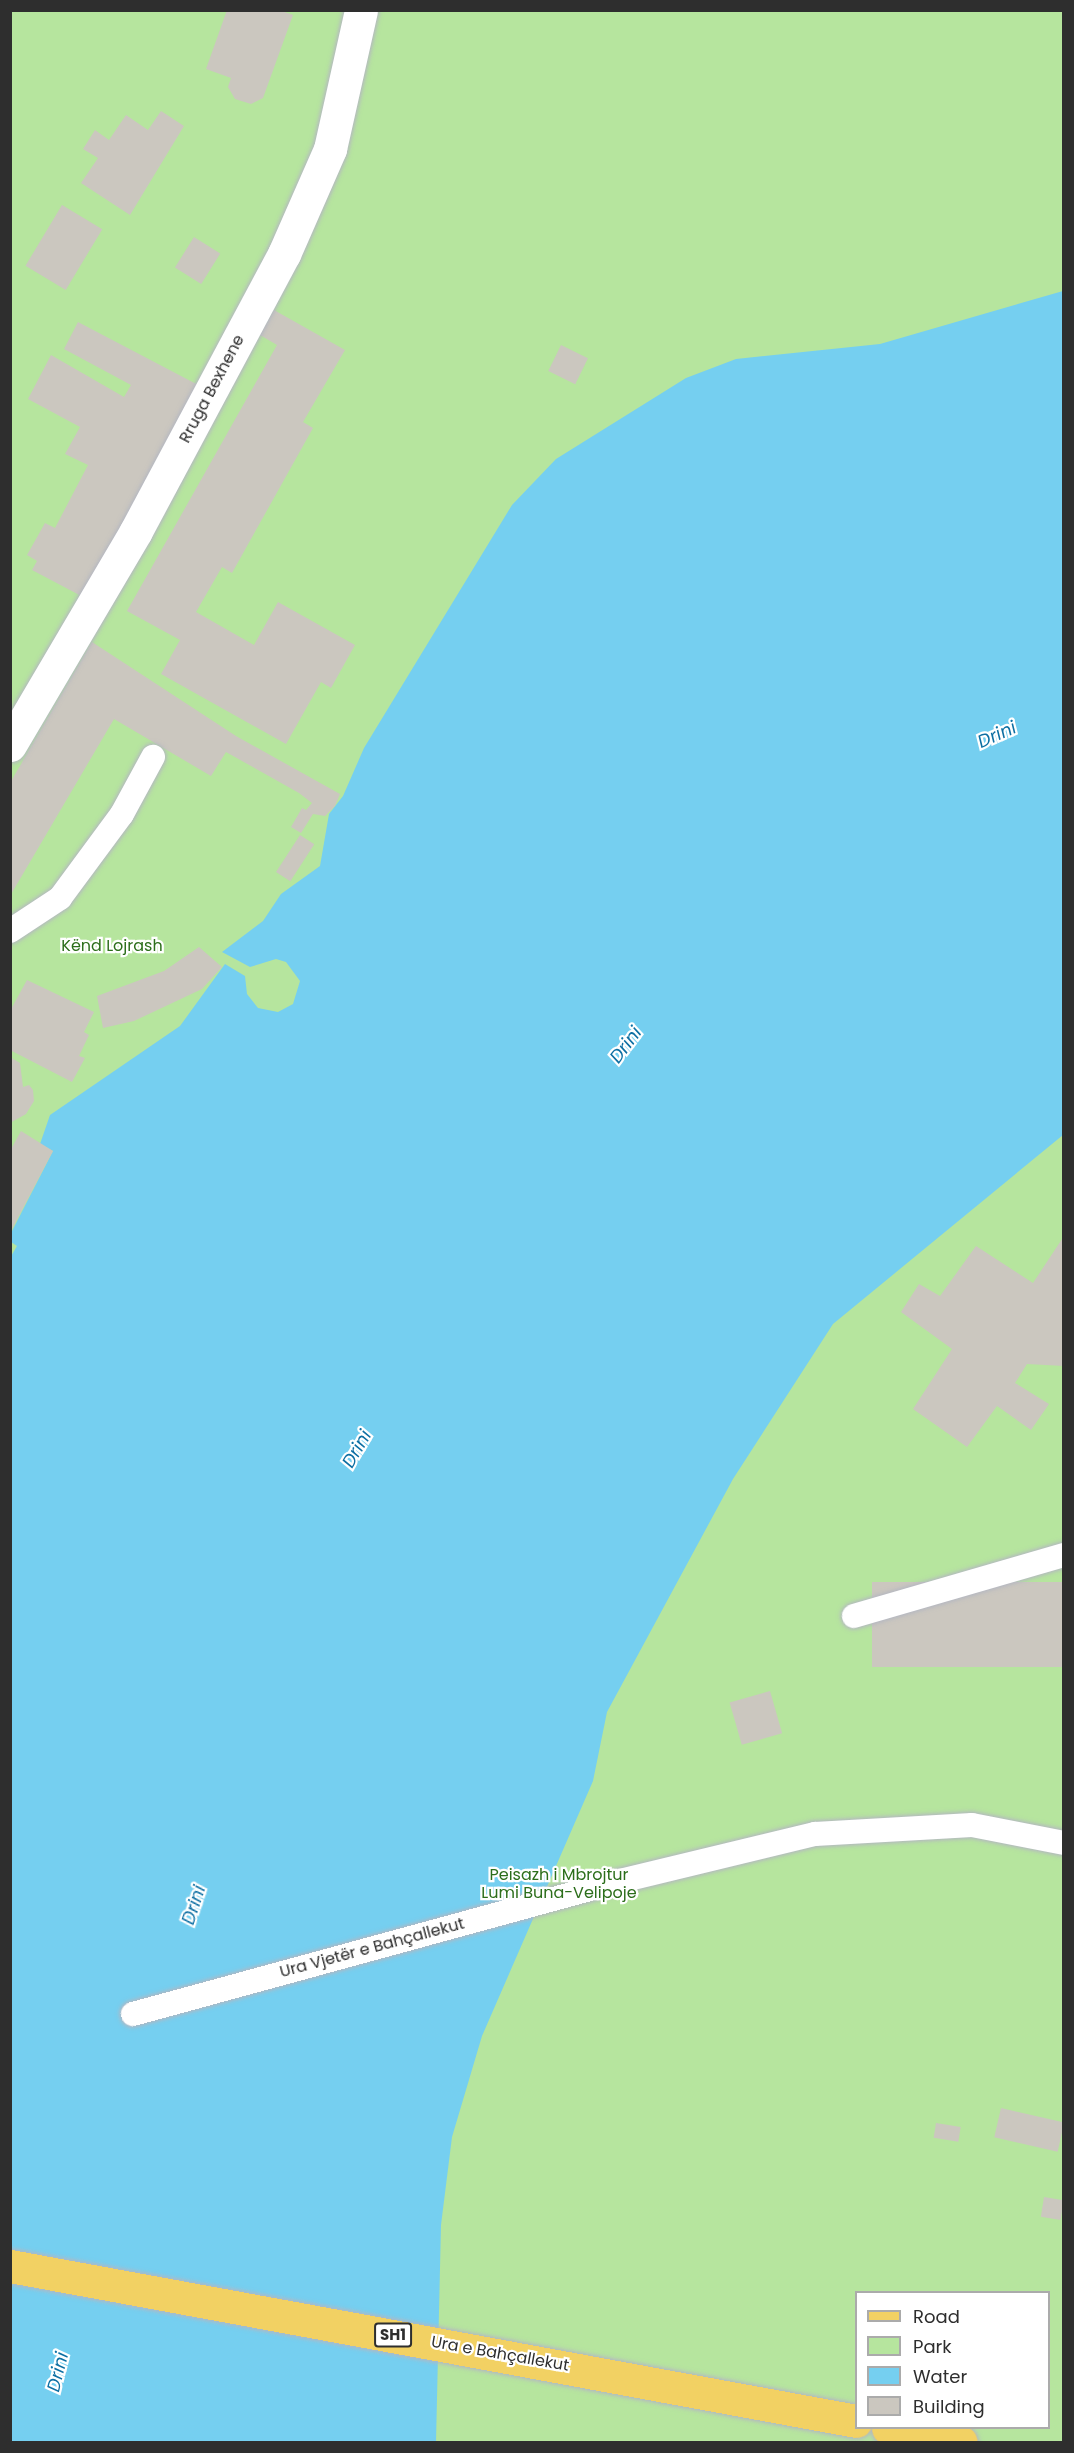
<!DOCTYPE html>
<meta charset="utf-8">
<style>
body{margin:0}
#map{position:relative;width:1074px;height:2453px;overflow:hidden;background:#efe9e1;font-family:Poppins,sans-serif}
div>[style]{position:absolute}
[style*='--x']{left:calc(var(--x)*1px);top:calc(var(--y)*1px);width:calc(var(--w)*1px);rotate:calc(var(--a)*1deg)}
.green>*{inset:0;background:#b6e59e}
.water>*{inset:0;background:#75cff0}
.building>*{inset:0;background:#cbc7bf;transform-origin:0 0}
.roads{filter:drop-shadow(0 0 2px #b4b7c1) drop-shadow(0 0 2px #b4b7c1)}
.service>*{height:24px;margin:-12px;padding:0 12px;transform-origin:12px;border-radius:12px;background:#fff}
.minor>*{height:33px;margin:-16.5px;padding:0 16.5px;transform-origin:16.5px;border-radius:16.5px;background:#fff}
.primary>*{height:33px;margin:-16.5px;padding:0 16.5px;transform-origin:16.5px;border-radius:16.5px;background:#f2d163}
span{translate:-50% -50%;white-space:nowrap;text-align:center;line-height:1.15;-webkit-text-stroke:4.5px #fff;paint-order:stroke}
.shield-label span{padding:2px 4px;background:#fff;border:2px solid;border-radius:4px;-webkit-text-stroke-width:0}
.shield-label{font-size:15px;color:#2e2e2e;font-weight:700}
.street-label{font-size:16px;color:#2e2e2e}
.park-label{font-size:16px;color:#2c6e1b}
.water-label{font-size:18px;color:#0d6fa3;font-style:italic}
.frame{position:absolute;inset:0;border:12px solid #2e2e2e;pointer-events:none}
.legend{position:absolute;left:855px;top:2291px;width:195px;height:138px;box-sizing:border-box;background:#fff;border:2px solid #ababab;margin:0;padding:8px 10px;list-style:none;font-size:18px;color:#2e2e2e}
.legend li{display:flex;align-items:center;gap:12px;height:30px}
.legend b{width:30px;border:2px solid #ababab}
</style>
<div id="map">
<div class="green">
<i style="clip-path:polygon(11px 11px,1063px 11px,1063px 449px,11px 1820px)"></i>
<i style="clip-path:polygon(evenodd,1063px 473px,1063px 2442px,11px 2442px,1063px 473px,856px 2292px,1048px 2292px,1048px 2428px,856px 2428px,856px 2292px)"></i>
</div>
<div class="water">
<i style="clip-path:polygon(1063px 291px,1063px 1135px,833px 1324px,733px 1479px,607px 1712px,593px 1781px,482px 2036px,452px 2137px,441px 2225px,436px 2442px,11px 2442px,10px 1258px,17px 1246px,11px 1242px,11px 1233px,53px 1151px,40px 1144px,50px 1115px,180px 1026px,225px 964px,245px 976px,247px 994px,258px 1008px,278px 1012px,293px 1004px,300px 981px,286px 962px,276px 959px,250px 967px,222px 952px,263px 921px,281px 894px,320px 866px,329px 814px,343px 796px,364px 748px,512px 505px,556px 459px,686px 378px,736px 359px,880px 344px)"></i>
</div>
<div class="building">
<i style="clip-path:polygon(227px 10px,279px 10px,293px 15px,263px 98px,251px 104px,235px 99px,228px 87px,231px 78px,206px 69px)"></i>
<i style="clip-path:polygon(161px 111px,184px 126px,130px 215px,81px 183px,98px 158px,83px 149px,95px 130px,109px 140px,126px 115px,148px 130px)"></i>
<i style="left:62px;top:205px;width:47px;height:71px;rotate:31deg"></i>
<i style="left:194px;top:237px;width:31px;height:36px;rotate:32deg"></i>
<i style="clip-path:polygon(274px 310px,345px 350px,303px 422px,313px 428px,232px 573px,222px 567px,196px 612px,254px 645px,278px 602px,355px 645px,331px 688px,321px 682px,286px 744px,161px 674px,180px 640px,127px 611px,277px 345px,260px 335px)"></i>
<i style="clip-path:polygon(78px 322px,202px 387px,85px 598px,32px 570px,37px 561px,27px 555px,45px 523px,55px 528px,88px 465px,65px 454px,80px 427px,28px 399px,51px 355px,124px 397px,131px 385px,64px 349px)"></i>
<i style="left:561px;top:345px;width:30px;height:29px;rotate:26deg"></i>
<i style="clip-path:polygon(92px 642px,236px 736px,340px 794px,335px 806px,325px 816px,313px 814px,301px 833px,291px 827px,302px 808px,306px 810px,312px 803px,299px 793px,226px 752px,211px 776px,114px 719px,10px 896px,10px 783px)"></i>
<i style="left:300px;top:835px;width:17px;height:44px;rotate:33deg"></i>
<i style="clip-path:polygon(199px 947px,222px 967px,202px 989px,134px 1021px,103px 1028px,97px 996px,164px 971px)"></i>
<i style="clip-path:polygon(27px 980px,94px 1012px,84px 1032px,89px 1035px,79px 1056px,85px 1058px,72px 1082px,10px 1050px,10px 1011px)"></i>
<i style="clip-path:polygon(10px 1057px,20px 1063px,23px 1087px,29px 1085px,33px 1090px,34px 1101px,26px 1114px,10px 1123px)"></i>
<i style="clip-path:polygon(21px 1131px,53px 1151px,10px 1233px,10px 1151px)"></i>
<i style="clip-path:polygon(1064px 1236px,1064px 1366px,1027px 1364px,1015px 1383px,1049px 1404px,1031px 1430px,997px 1406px,967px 1447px,913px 1409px,952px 1349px,901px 1312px,919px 1284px,940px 1296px,976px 1246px,1033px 1283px)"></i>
<i style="left:1064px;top:1582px;width:85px;height:192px;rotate:90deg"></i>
<i style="left:770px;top:1691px;width:44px;height:42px;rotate:74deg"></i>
<i style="left:1001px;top:2108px;width:65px;height:30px;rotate:13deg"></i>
<i style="left:936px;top:2123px;width:25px;height:15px;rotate:9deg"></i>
<i style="left:1044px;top:2197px;width:20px;height:20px;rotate:9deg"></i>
</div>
<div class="roads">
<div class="service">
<i style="--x:10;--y:931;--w:60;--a:-33.4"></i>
<i style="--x:60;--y:898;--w:104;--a:-53.6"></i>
<i style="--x:122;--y:814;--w:65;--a:-61.5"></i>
<i style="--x:854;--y:1616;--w:219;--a:-16.2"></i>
<i style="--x:133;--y:2014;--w:497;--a:-15.3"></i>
<i style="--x:612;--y:1883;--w:209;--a:-13.6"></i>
<i style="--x:815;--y:1834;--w:157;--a:-3.3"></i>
<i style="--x:972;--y:1825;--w:94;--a:11.1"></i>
</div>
<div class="minor">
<i style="--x:10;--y:745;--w:248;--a:-59.5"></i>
<i style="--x:136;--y:531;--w:314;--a:-61.9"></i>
<i style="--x:284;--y:254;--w:115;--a:-66.3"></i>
<i style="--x:330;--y:149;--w:142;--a:-77.4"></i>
</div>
<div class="primary">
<i style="--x:10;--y:2266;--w:860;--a:10.38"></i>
<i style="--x:888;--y:2428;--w:74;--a:10.9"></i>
</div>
</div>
<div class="shield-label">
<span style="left:393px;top:2335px">SH1</span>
</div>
<div class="street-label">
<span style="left:212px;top:389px;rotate:-62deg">Rruga Bexhene</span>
<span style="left:372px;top:1948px;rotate:-15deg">Ura Vjetër e Bahçallekut</span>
<span style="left:500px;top:2354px;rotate:10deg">Ura e Bahçallekut</span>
</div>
<div class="park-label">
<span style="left:112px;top:946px">Kënd Lojrash</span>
<span style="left:559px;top:1884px">Peisazh i Mbrojtur<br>Lumi Buna-Velipoje</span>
</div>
<div class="water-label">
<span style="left:997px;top:735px;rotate:-24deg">Drini</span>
<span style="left:626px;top:1045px;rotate:-53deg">Drini</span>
<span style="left:357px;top:1449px;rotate:-60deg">Drini</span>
<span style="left:194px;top:1905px;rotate:-72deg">Drini</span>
<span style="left:58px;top:2372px;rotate:-76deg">Drini</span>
</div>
<div class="frame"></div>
<ul class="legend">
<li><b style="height:8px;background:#f2d163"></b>Road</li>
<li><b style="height:16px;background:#b6e59e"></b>Park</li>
<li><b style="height:16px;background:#75cff0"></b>Water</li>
<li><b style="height:16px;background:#cbc7bf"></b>Building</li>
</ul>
</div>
